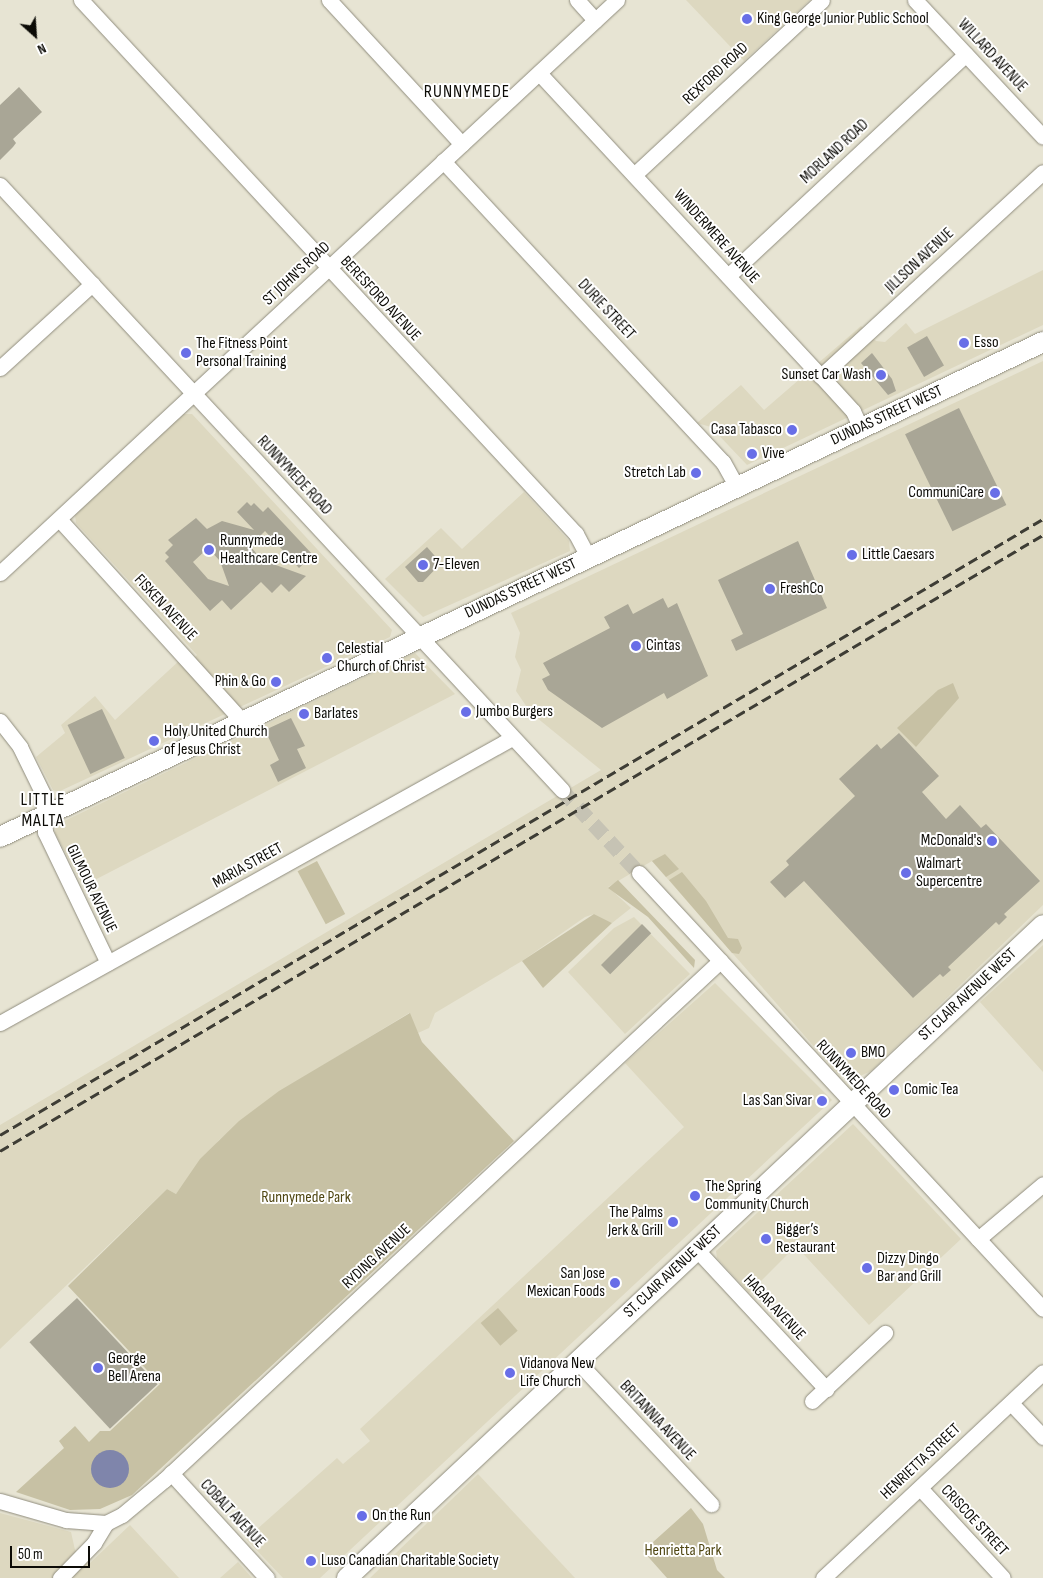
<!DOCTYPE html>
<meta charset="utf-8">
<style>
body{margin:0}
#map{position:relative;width:1043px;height:1578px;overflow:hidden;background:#e7e4d3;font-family:"Sofia Sans Condensed",sans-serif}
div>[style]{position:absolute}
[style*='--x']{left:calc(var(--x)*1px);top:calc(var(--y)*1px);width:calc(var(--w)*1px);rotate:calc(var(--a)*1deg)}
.built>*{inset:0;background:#ddd8c0}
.green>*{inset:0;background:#c7c1a4;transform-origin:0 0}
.water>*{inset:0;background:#7f85ab}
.round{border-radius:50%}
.building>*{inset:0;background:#a9a696;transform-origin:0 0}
.minor-tunnel>*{height:15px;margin-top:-7.5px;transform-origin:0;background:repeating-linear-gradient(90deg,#c6c3b4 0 15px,transparent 0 23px)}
.roads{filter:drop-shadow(0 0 1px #908d7e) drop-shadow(0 0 1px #908d7e)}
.minor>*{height:15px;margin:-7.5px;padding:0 7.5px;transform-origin:7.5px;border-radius:7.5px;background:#fff}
.major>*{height:20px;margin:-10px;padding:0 10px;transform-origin:10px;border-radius:10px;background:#fff}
.rail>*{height:3px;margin-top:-1.5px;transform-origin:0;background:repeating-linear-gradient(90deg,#3e3d35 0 10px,transparent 0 15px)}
.dots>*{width:14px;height:14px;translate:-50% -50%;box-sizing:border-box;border:2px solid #fff;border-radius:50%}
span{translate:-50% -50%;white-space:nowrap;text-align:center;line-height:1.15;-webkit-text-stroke:4px #fff;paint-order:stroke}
.poi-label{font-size:16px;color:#0c0b06}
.left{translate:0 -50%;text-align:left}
.right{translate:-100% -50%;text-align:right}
.street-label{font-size:16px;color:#0c0b06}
.park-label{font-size:16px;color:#504713}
.neighbourhood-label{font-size:18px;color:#0c0b06;letter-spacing:1px}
.north{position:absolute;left:10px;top:10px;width:50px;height:50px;-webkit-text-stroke:4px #fff;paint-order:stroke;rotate:154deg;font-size:14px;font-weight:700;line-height:20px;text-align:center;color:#0c0b06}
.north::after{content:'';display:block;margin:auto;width:18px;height:22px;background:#0c0b06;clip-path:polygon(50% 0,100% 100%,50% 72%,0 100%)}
.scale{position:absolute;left:10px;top:1546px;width:80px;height:22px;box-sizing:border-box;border:2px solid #0c0b06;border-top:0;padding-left:6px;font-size:15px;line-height:18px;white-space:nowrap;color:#0c0b06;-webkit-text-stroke:4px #fff;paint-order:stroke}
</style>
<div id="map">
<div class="built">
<i style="clip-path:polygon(686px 0,810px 0,744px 61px)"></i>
<i style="clip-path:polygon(1043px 270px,1043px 325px,747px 465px,711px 427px,697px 423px,741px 385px,764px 410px,861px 326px,876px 341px,885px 342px,906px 323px,915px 334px)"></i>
<i style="clip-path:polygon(1043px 361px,1043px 905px,871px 1071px,858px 1077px,838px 1074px,652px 861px,608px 887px,631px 908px,612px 923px,594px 914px,585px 917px,522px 961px,435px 1013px,429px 1028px,418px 1033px,409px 1013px,279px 1092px,219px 1140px,176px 1194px,167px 1189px,0 1349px,0 1125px,601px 770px,531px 713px,516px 691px,521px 670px,515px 657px,520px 633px,511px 613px)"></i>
<i style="clip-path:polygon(183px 414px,192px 414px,392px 630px,390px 637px,58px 792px,53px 790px,36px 757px,65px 733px,61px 725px,95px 696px,115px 720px,180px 660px,186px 666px,197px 655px,76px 523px,75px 515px)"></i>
<i style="clip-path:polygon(524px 492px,569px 541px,570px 551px,423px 617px,385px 579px,441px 528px,462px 549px)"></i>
<i style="clip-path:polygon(415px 653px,455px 694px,83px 886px,55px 833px,56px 825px)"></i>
<i style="clip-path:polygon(634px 917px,690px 974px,625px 1034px,568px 972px,614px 928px)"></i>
<i style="clip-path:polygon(1043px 945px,1043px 1072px,980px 1002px)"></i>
<i style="clip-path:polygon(715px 983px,832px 1100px,320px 1578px,283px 1578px,246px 1539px,337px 1458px,343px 1464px,370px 1441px,360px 1429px,684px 1127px,625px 1063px)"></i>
<i style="clip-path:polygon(853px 1124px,961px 1239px,869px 1325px,796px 1246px,749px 1293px,717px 1258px,716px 1251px)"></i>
<i style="clip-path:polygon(478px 1474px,575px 1578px,370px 1578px)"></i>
<i style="clip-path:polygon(0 1513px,71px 1532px,75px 1550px,90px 1563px,130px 1525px,179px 1578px,0 1578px)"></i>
<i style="clip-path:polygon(238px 1562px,252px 1578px,220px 1578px)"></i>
</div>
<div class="green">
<i style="clip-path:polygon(953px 683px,959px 698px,916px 747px,897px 728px,938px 690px)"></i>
<i style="clip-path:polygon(665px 854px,679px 869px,666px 877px,652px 861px)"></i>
<i style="left:317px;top:861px;width:60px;height:22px;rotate:62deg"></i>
<i style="clip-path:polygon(682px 872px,706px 901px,728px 938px,738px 939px,742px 948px,739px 954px,732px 953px,669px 880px)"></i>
<i style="clip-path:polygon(618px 880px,695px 960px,694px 968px,648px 917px,608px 888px)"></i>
<i style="clip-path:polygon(594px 914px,612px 923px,543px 988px,522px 961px)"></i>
<i style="clip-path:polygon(410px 1013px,422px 1042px,514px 1141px,132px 1495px,100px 1509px,70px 1510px,16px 1492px,64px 1448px,59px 1441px,75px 1426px,89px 1442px,100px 1431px,110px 1431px,160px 1384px,68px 1286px,167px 1189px,176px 1194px,200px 1159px,239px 1121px,279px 1091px)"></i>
<i style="left:498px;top:1308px;width:30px;height:23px;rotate:49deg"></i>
<i style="clip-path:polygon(691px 1508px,703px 1524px,717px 1570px,725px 1578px,667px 1578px,643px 1551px)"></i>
</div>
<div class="water">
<i class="round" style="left:91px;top:1450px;width:38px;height:38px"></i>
</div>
<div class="building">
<i style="clip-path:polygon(19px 87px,42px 112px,13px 139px,16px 143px,13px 147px,0 160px,0 105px)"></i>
<i style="left:927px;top:336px;width:34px;height:23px;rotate:60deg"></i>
<i style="clip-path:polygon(872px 353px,892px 379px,896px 391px,888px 395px,861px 363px)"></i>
<i style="left:959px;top:408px;width:108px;height:60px;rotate:64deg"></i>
<i style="clip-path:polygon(evenodd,247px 502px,251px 506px,254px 503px,263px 512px,268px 507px,313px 555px,299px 568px,265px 531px,250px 546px,262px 560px,306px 576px,289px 592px,281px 584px,272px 593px,261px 582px,231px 610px,222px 600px,210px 611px,165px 561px,169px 557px,165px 553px,173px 545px,168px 540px,196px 518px,207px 529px,222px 521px,254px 530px,237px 512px,247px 502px,208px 548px,220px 561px,229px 586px,208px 579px,193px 562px,208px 548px)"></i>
<i style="clip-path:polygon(798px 541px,827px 608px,736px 651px,731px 640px,743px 634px,718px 580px)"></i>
<i style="clip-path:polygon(427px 547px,441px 563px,423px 582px,418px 582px,405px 567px)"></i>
<i style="clip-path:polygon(663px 598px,668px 608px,677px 603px,708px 676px,667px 699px,664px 693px,602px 728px,548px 690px,542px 679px,550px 675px,543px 663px,610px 628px,604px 617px,628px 604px,633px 614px)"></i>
<i style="left:102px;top:709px;width:54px;height:38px;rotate:65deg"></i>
<i style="clip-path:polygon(291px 718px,305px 746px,297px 749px,306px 768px,278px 782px,270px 765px,279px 760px,265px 730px)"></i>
<i style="clip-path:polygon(899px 733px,939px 776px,922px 792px,946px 819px,960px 805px,981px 828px,986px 824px,1040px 881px,1004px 914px,1007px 917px,999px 925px,996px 922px,948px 967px,951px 970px,943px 977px,940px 974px,913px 998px,804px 881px,785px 898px,770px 882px,789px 865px,786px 861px,855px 796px,839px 779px,877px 744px,881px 749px)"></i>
<i style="left:642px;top:924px;width:13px;height:58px;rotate:45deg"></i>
<i style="left:77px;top:1298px;width:118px;height:65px;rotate:47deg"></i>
</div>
<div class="minor-tunnel">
<i style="--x:562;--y:790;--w:113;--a:47.1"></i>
</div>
<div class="roads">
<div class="minor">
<i style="--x:81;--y:0;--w:728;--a:47.17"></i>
<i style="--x:576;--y:534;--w:27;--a:62"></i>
<i style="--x:329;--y:0;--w:196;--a:47.3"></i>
<i style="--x:577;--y:0;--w:27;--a:48"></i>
<i style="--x:915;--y:0;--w:187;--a:46.9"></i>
<i style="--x:539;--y:73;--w:414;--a:47.1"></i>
<i style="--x:821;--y:376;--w:47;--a:47.6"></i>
<i style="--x:853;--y:411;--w:20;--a:66"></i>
<i style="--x:443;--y:161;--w:411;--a:47.1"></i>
<i style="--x:723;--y:462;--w:29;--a:61"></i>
<i style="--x:635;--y:174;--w:255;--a:-42.9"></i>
<i style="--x:0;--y:185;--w:826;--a:47.11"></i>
<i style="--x:728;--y:276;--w:325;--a:-43"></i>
<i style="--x:0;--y:368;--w:125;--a:-42.4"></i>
<i style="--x:821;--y:376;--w:301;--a:-42.6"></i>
<i style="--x:59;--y:519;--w:274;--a:47.8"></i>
<i style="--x:0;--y:573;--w:842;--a:-42.88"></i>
<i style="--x:0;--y:721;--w:33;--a:52"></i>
<i style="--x:20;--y:747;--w:52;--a:63.9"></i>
<i style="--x:43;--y:794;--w:38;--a:87"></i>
<i style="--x:45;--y:832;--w:145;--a:64.3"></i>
<i style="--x:639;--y:873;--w:594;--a:47.18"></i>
<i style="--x:0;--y:1023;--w:586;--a:-29.1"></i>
<i style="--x:978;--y:1239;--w:85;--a:-40.2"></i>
<i style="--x:697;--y:1250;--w:190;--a:47.1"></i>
<i style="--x:578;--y:1362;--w:195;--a:46.9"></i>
<i style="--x:812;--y:1401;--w:100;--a:-43"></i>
<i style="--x:1011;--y:1403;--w:47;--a:46.7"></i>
<i style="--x:171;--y:1473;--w:142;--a:47.6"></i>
<i style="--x:920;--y:1488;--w:122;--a:47.3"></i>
<i style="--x:0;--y:1501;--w:69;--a:16.1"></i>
<i style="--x:66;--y:1520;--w:40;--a:4.3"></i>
<i style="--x:60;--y:1578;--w:49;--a:-45.8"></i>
<i style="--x:94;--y:1543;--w:23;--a:-59"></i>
<i style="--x:106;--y:1523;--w:18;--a:-27"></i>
<i style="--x:122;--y:1515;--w:55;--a:-39.8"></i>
<i style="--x:164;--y:1480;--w:761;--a:-43.03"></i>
<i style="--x:823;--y:1578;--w:301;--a:-43.1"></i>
</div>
<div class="major">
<i style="--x:0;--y:837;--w:1155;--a:-25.39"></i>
<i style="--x:347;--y:1578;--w:954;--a:-43.17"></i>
</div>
</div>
<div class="rail">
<i style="--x:0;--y:1135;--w:1211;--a:-30.57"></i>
<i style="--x:0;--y:1151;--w:1211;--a:-30.57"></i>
</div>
<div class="dots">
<i style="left:747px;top:19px;background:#686ee7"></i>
<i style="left:964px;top:343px;background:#686ee7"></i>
<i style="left:186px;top:353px;background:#686ee7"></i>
<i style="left:881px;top:375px;background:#686ee7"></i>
<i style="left:792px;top:430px;background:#686ee7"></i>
<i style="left:752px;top:454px;background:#686ee7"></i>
<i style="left:696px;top:473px;background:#686ee7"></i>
<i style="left:995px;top:493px;background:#686ee7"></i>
<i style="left:209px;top:550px;background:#686ee7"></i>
<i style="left:852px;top:555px;background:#686ee7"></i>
<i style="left:423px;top:565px;background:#686ee7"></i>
<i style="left:770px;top:589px;background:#686ee7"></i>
<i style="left:636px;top:646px;background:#686ee7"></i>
<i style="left:327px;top:658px;background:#686ee7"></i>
<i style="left:276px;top:682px;background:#686ee7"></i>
<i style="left:466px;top:712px;background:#686ee7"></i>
<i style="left:304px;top:714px;background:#686ee7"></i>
<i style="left:154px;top:741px;background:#686ee7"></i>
<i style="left:992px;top:841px;background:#686ee7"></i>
<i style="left:906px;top:873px;background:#686ee7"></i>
<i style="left:851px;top:1053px;background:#686ee7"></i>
<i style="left:894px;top:1090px;background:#686ee7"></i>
<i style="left:822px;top:1101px;background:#686ee7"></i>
<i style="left:695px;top:1196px;background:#686ee7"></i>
<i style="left:673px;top:1222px;background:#686ee7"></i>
<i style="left:766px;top:1239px;background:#686ee7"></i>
<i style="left:867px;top:1268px;background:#686ee7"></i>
<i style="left:615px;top:1283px;background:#686ee7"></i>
<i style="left:98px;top:1368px;background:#686ee7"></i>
<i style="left:510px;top:1373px;background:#686ee7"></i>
<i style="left:362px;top:1516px;background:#686ee7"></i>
<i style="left:311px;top:1561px;background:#686ee7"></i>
</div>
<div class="poi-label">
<span class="left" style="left:757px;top:19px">King George Junior Public School</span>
<span class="left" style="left:974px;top:343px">Esso</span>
<span class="left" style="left:196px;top:353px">The Fitness Point<br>Personal Training</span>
<span class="right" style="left:871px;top:375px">Sunset Car Wash</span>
<span class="right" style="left:782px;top:430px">Casa Tabasco</span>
<span class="left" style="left:762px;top:454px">Vive</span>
<span class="right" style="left:686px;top:473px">Stretch Lab</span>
<span class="right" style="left:984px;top:493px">CommuniCare</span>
<span class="left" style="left:220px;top:550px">Runnymede<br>Healthcare Centre</span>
<span class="left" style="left:862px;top:555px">Little Caesars</span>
<span class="left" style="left:433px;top:565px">7-Eleven</span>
<span class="left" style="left:780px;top:589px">FreshCo</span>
<span class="left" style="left:646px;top:646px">Cintas</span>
<span class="left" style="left:337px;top:658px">Celestial<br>Church of Christ</span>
<span class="right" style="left:266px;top:682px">Phin &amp; Go</span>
<span class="left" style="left:476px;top:712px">Jumbo Burgers</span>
<span class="left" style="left:314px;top:714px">Barlates</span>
<span class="left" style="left:164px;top:741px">Holy United Church<br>of Jesus Christ</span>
<span class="right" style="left:982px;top:841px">McDonald's</span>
<span class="left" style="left:916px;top:873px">Walmart<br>Supercentre</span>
<span class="left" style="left:861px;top:1053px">BMO</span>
<span class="left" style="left:904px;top:1090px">Comic Tea</span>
<span class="right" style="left:812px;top:1101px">Las San Sivar</span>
<span class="left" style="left:705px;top:1196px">The Spring<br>Community Church</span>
<span class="right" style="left:663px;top:1222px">The Palms<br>Jerk &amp; Grill</span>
<span class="left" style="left:776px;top:1239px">Bigger’s<br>Restaurant</span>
<span class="left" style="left:877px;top:1268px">Dizzy Dingo<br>Bar and Grill</span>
<span class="right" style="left:605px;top:1283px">San Jose<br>Mexican Foods</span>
<span class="left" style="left:108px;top:1368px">George<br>Bell Arena</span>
<span class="left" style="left:520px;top:1373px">Vidanova New<br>Life Church</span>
<span class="left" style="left:372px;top:1516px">On the Run</span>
<span class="left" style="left:321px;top:1561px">Luso Canadian Charitable Society</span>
</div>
<div class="street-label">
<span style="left:992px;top:56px;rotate:47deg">WILLARD AVENUE</span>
<span style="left:716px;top:74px;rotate:-43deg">REXFORD ROAD</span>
<span style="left:835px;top:152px;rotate:-43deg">MORLAND ROAD</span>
<span style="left:716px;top:237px;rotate:48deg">WINDERMERE AVENUE</span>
<span style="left:920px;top:261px;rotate:-43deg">JILLSON AVENUE</span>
<span style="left:297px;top:274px;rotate:-43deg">ST JOHN'S ROAD</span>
<span style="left:380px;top:299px;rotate:47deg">BERESFORD AVENUE</span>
<span style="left:606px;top:310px;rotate:47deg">DURIE STREET</span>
<span style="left:887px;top:416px;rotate:-25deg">DUNDAS STREET WEST</span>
<span style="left:294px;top:476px;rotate:47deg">RUNNYMEDE ROAD</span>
<span style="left:521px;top:589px;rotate:-25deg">DUNDAS STREET WEST</span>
<span style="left:165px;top:608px;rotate:47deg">FISKEN AVENUE</span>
<span style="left:248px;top:866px;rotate:-29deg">MARIA STREET</span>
<span style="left:91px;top:889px;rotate:64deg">GILMOUR AVENUE</span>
<span style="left:968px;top:995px;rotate:-43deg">ST. CLAIR AVENUE WEST</span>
<span style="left:853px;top:1080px;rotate:47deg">RUNNYMEDE ROAD</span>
<span style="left:377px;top:1257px;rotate:-43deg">RYDING AVENUE</span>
<span style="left:673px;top:1272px;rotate:-43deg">ST. CLAIR AVENUE WEST</span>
<span style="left:774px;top:1308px;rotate:47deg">HAGAR AVENUE</span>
<span style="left:657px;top:1421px;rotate:47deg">BRITANNIA AVENUE</span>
<span style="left:921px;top:1462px;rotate:-43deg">HENRIETTA STREET</span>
<span style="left:232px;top:1514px;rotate:47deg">COBALT AVENUE</span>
<span style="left:974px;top:1521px;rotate:47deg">CRISCOE STREET</span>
</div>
<div class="park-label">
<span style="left:306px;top:1198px">Runnymede Park</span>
<span style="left:683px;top:1551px">Henrietta Park</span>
</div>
<div class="neighbourhood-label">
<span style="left:467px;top:92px">RUNNYMEDE</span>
<span style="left:43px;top:811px">LITTLE<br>MALTA</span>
</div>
<div class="north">N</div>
<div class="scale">50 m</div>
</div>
